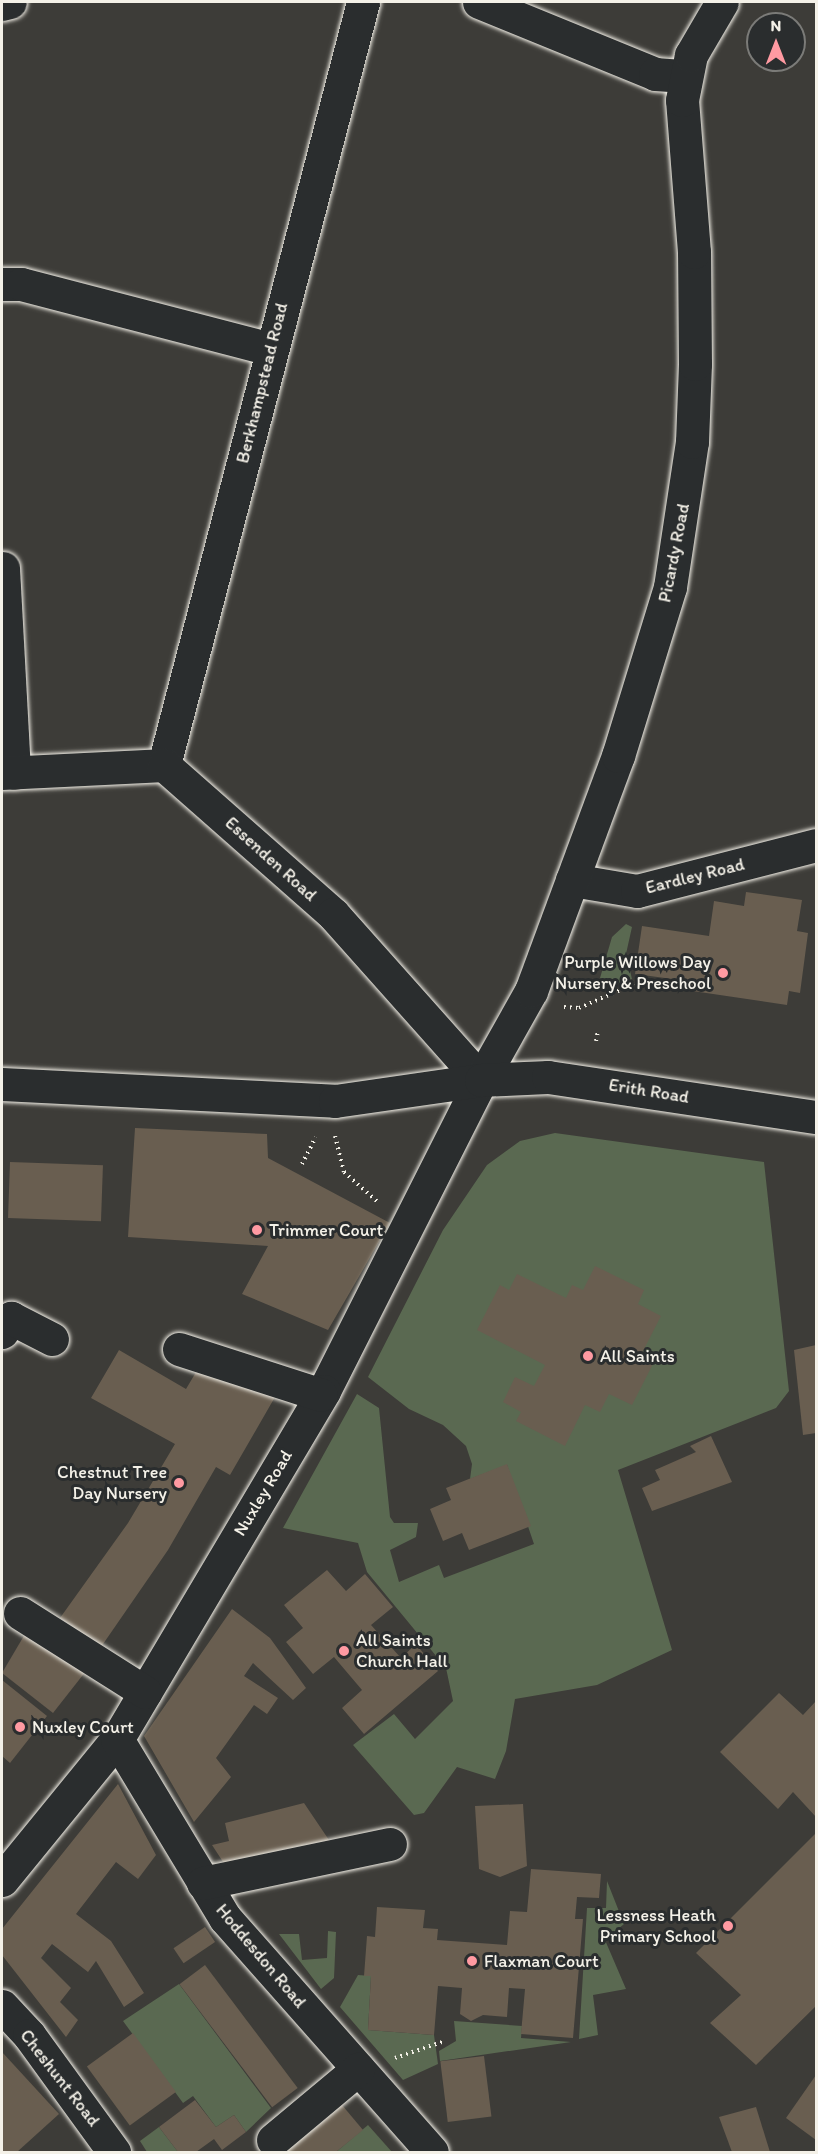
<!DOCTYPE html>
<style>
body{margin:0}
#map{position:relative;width:818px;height:2154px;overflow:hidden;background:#3d3c38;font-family:Itim,sans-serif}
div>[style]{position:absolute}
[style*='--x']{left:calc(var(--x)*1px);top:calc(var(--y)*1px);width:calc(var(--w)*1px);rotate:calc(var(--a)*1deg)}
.green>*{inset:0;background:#5a6951}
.building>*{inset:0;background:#695e50;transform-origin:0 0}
.path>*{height:4px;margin-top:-2px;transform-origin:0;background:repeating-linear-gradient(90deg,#f4f1e8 0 1.5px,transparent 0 6px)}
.roads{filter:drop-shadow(0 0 2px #f4f1e8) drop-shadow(0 0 2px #f4f1e8)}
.minor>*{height:33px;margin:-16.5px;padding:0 16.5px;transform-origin:16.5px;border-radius:16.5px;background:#2a2d2e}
.major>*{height:33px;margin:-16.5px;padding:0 16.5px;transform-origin:16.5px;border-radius:16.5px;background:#2a2d2e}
.dots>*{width:16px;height:16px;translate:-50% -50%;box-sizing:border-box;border:3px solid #2a2d2e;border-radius:50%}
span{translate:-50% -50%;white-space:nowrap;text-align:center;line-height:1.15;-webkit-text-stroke:6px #2a2d2e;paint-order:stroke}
.street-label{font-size:18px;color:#f4f1e8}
.poi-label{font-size:18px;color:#f4f1e8}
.right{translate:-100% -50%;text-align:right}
.left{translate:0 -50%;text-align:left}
.frame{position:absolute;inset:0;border:3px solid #f4f1e8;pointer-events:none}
.north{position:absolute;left:746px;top:12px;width:60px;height:60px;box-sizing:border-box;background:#2a2d2e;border:2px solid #7b7b78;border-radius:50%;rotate:0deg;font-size:16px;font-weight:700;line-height:24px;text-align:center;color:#f4f1e8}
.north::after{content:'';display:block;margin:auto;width:21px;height:27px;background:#ff9aa2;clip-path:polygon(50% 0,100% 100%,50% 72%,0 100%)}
</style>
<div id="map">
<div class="green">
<i style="clip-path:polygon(626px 924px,632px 927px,626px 954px,632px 979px,619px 984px,600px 978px,612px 937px)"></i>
<i style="clip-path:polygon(555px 1133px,764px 1162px,789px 1391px,776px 1408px,618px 1470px,672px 1650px,597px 1685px,515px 1699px,506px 1751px,495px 1779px,457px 1767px,424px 1813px,414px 1815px,353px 1745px,394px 1714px,415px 1739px,453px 1701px,446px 1668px,367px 1572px,358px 1543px,283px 1528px,357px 1394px,379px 1408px,390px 1517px,394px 1523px,418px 1523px,416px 1537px,390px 1550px,399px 1582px,439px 1565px,444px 1578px,534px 1544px,507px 1465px,470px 1479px,472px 1464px,466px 1446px,443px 1425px,409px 1409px,368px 1377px,443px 1230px,487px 1165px,520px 1141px)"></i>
<i style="clip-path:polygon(607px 1881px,624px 1924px,605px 1940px,626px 1989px,593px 1995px,598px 2035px,579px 2039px,587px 1908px,606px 1908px)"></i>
<i style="clip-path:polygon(328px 1931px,336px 1932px,334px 1978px,321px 1989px,279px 1934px,299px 1934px,302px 1960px,327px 1958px)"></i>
<i style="clip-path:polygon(358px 1975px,371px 1976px,368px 2030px,434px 2035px,438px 2064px,403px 2080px,340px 2007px)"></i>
<i style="clip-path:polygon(179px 1984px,271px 2108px,246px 2132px,234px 2115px,216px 2127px,193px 2096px,183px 2103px,123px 2021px)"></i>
<i style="clip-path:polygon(454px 2021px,522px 2026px,521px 2038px,571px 2042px,440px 2061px,439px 2051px,456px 2041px)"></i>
<i style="clip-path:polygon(368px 2125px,392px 2152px,336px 2152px)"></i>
<i style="clip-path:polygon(159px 2127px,178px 2152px,147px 2152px,140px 2141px)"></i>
</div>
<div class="building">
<i style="clip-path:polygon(746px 892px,802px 900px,797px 931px,808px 933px,800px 993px,789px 991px,787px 1005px,679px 989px,680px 980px,635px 974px,642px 926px,709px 936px,714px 901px,744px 906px)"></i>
<i style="clip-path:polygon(135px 1128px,267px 1134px,268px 1158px,390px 1223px,328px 1330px,242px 1294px,268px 1246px,128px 1237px)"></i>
<i style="left:10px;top:1162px;width:93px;height:56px;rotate:2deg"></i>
<i style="clip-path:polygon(595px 1266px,644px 1290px,638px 1304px,661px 1316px,642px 1353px,655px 1360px,632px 1405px,609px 1394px,600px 1412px,585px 1405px,565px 1446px,516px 1421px,521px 1412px,503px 1402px,515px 1377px,534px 1386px,545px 1365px,477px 1330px,500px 1285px,509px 1290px,517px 1274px,566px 1298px,572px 1285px,583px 1290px)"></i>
<i style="clip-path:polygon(816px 1345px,816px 1433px,803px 1435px,794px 1350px)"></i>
<i style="clip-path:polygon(119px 1350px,186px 1389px,205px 1357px,275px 1397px,230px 1475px,216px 1467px,168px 1550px,101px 1647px,60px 1618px,128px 1523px,175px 1444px,91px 1398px)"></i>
<i style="clip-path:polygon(711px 1436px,732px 1482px,652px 1511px,642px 1488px,660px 1480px,655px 1470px,696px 1452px,690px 1446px)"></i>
<i style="clip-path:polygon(507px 1464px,531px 1526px,469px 1550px,462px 1533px,443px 1541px,430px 1509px,451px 1500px,446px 1488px)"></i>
<i style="clip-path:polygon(327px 1570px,346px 1591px,365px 1574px,393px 1607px,371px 1625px,401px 1658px,416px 1644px,438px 1671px,364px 1734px,342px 1708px,362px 1690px,334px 1657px,313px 1674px,286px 1642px,303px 1628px,284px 1605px)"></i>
<i style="clip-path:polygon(232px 1609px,270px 1638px,306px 1688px,293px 1700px,253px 1663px,244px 1676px,278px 1698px,267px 1714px,254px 1705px,216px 1758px,231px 1777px,194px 1822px,144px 1736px)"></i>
<i style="clip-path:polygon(25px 1634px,86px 1671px,53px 1713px,2px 1673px)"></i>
<i style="clip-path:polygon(2px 1680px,47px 1716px,10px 1763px,2px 1756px)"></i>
<i style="clip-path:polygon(779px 1693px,803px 1715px,816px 1701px,816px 1817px,793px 1792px,778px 1809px,720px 1752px)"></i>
<i style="clip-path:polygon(118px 1784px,156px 1855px,138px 1879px,116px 1862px,76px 1914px,111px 1941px,144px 1993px,124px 2007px,96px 1961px,88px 1972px,52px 1944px,41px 1958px,71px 1988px,60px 2002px,78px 2020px,66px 2037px,2px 1955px,2px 1929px)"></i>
<i style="clip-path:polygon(304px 1803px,331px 1843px,227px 1868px,212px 1845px,229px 1841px,225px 1823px)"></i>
<i style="clip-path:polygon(523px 1804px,527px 1866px,500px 1877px,479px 1869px,475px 1806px)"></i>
<i style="clip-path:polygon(816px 1833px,816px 2006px,756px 2065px,710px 2023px,741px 1995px,696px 1953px)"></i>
<i style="clip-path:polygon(531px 1869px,601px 1874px,599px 1898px,577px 1897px,575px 1919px,583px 1919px,573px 2038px,521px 2034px,525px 1989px,509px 1988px,507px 2017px,483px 2015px,471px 2021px,460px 2014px,462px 1988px,438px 1986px,434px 2035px,368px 2030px,371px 1976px,364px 1976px,367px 1936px,375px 1937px,377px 1907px,425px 1910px,423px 1928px,438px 1929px,437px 1940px,507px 1945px,510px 1911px,527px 1912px)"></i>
<i style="left:205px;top:1927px;width:18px;height:38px;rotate:56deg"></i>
<i style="left:205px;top:1965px;width:154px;height:32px;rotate:53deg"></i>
<i style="left:133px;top:2033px;width:73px;height:57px;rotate:54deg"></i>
<i style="clip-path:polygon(2px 2052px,59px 2114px,17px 2152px,2px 2152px)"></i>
<i style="left:484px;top:2056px;width:61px;height:44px;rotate:83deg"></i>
<i style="clip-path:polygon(816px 2075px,816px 2140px,786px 2118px)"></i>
<i style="clip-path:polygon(195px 2100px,216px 2127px,234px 2115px,246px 2132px,222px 2150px,214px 2139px,196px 2152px,178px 2152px,159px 2127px)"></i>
<i style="clip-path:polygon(342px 2105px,363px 2130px,336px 2152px,286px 2152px)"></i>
<i style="clip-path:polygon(756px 2107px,770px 2152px,732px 2152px,719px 2117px)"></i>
</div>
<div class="path">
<i style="--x:564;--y:1007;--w:15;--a:4"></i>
<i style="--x:579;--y:1008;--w:60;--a:-23.6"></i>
<i style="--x:596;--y:1041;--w:10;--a:-79"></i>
<i style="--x:335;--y:1136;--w:37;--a:76"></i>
<i style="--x:344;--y:1172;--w:47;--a:41.5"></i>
<i style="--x:302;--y:1164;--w:30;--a:-63"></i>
<i style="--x:395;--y:2058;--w:53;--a:-18.8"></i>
</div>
<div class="roads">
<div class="minor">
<i style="--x:479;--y:2;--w:190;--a:22.2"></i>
<i style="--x:655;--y:74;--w:30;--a:4"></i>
<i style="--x:2;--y:4;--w:8;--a:-14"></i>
<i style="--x:2;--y:284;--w:19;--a:0"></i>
<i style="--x:21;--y:284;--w:258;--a:14.6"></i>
<i style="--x:3;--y:568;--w:205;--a:86.9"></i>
<i style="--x:164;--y:765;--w:789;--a:-75.38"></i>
<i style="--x:2;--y:773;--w:162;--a:-2.8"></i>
<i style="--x:164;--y:765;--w:225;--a:41.4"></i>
<i style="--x:333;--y:914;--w:222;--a:48.3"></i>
<i style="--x:481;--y:1080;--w:348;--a:116.8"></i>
<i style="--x:324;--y:1391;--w:405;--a:120.7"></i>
<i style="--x:117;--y:1739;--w:182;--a:129.2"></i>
<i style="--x:572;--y:880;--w:66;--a:9.6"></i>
<i style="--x:637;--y:891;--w:185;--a:-14.4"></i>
<i style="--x:2;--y:1332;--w:17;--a:-57"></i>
<i style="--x:11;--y:1318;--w:46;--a:27.1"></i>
<i style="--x:179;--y:1349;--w:149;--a:17.9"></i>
<i style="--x:20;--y:1613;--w:148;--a:32.3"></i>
<i style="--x:117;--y:1739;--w:209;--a:58.9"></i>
<i style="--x:225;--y:1918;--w:312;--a:48.5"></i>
<i style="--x:203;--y:1883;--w:191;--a:-11.8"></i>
<i style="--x:2;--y:2006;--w:40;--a:47"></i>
<i style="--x:29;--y:2035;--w:145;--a:54"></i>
<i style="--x:273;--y:2140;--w:111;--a:-39.9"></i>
</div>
<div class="major">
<i style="--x:481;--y:1080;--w:102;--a:-60.7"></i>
<i style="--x:531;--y:991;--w:251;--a:-69.7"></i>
<i style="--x:618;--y:756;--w:177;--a:-72.9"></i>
<i style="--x:670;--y:587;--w:147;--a:-81.4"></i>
<i style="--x:692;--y:442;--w:78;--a:-87.8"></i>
<i style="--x:695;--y:364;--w:112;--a:-90.5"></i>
<i style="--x:694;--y:252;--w:152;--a:-94.5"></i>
<i style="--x:682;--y:100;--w:46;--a:-78.7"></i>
<i style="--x:691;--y:55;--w:61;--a:-59.7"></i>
<i style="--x:2;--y:1084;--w:333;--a:2.9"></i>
<i style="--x:335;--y:1101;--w:148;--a:-8.2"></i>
<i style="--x:481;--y:1080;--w:67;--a:-2.6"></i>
<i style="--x:548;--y:1077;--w:271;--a:8.5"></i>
</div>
</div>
<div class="dots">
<i style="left:723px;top:973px;background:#ff9aa2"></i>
<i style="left:257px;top:1230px;background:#ff9aa2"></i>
<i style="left:588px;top:1356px;background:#ff9aa2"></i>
<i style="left:179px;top:1483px;background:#ff9aa2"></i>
<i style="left:344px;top:1651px;background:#ff9aa2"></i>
<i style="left:20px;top:1727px;background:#ff9aa2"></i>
<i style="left:728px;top:1926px;background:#ff9aa2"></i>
<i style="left:472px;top:1961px;background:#ff9aa2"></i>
</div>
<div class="street-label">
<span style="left:262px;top:383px;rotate:-76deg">Berkhampstead Road</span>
<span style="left:674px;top:553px;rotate:-79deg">Picardy Road</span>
<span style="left:271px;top:859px;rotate:42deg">Essenden Road</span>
<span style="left:695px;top:876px;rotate:-14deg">Eardley Road</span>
<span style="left:649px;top:1091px;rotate:9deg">Erith Road</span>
<span style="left:263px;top:1493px;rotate:-59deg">Nuxley Road</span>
<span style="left:261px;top:1956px;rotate:50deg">Hoddesdon Road</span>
<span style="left:60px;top:2078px;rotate:52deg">Cheshunt Road</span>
</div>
<div class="poi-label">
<span class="right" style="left:711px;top:973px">Purple Willows Day<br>Nursery &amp; Preschool</span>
<span class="left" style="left:269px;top:1230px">Trimmer Court</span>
<span class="left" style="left:600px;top:1356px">All Saints</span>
<span class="right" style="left:167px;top:1483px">Chestnut Tree<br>Day Nursery</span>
<span class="left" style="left:356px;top:1651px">All Saints<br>Church Hall</span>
<span class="left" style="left:32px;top:1727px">Nuxley Court</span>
<span class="right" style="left:716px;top:1926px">Lessness Heath<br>Primary School</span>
<span class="left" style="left:484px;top:1961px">Flaxman Court</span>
</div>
<div class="frame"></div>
<div class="north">N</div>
</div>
